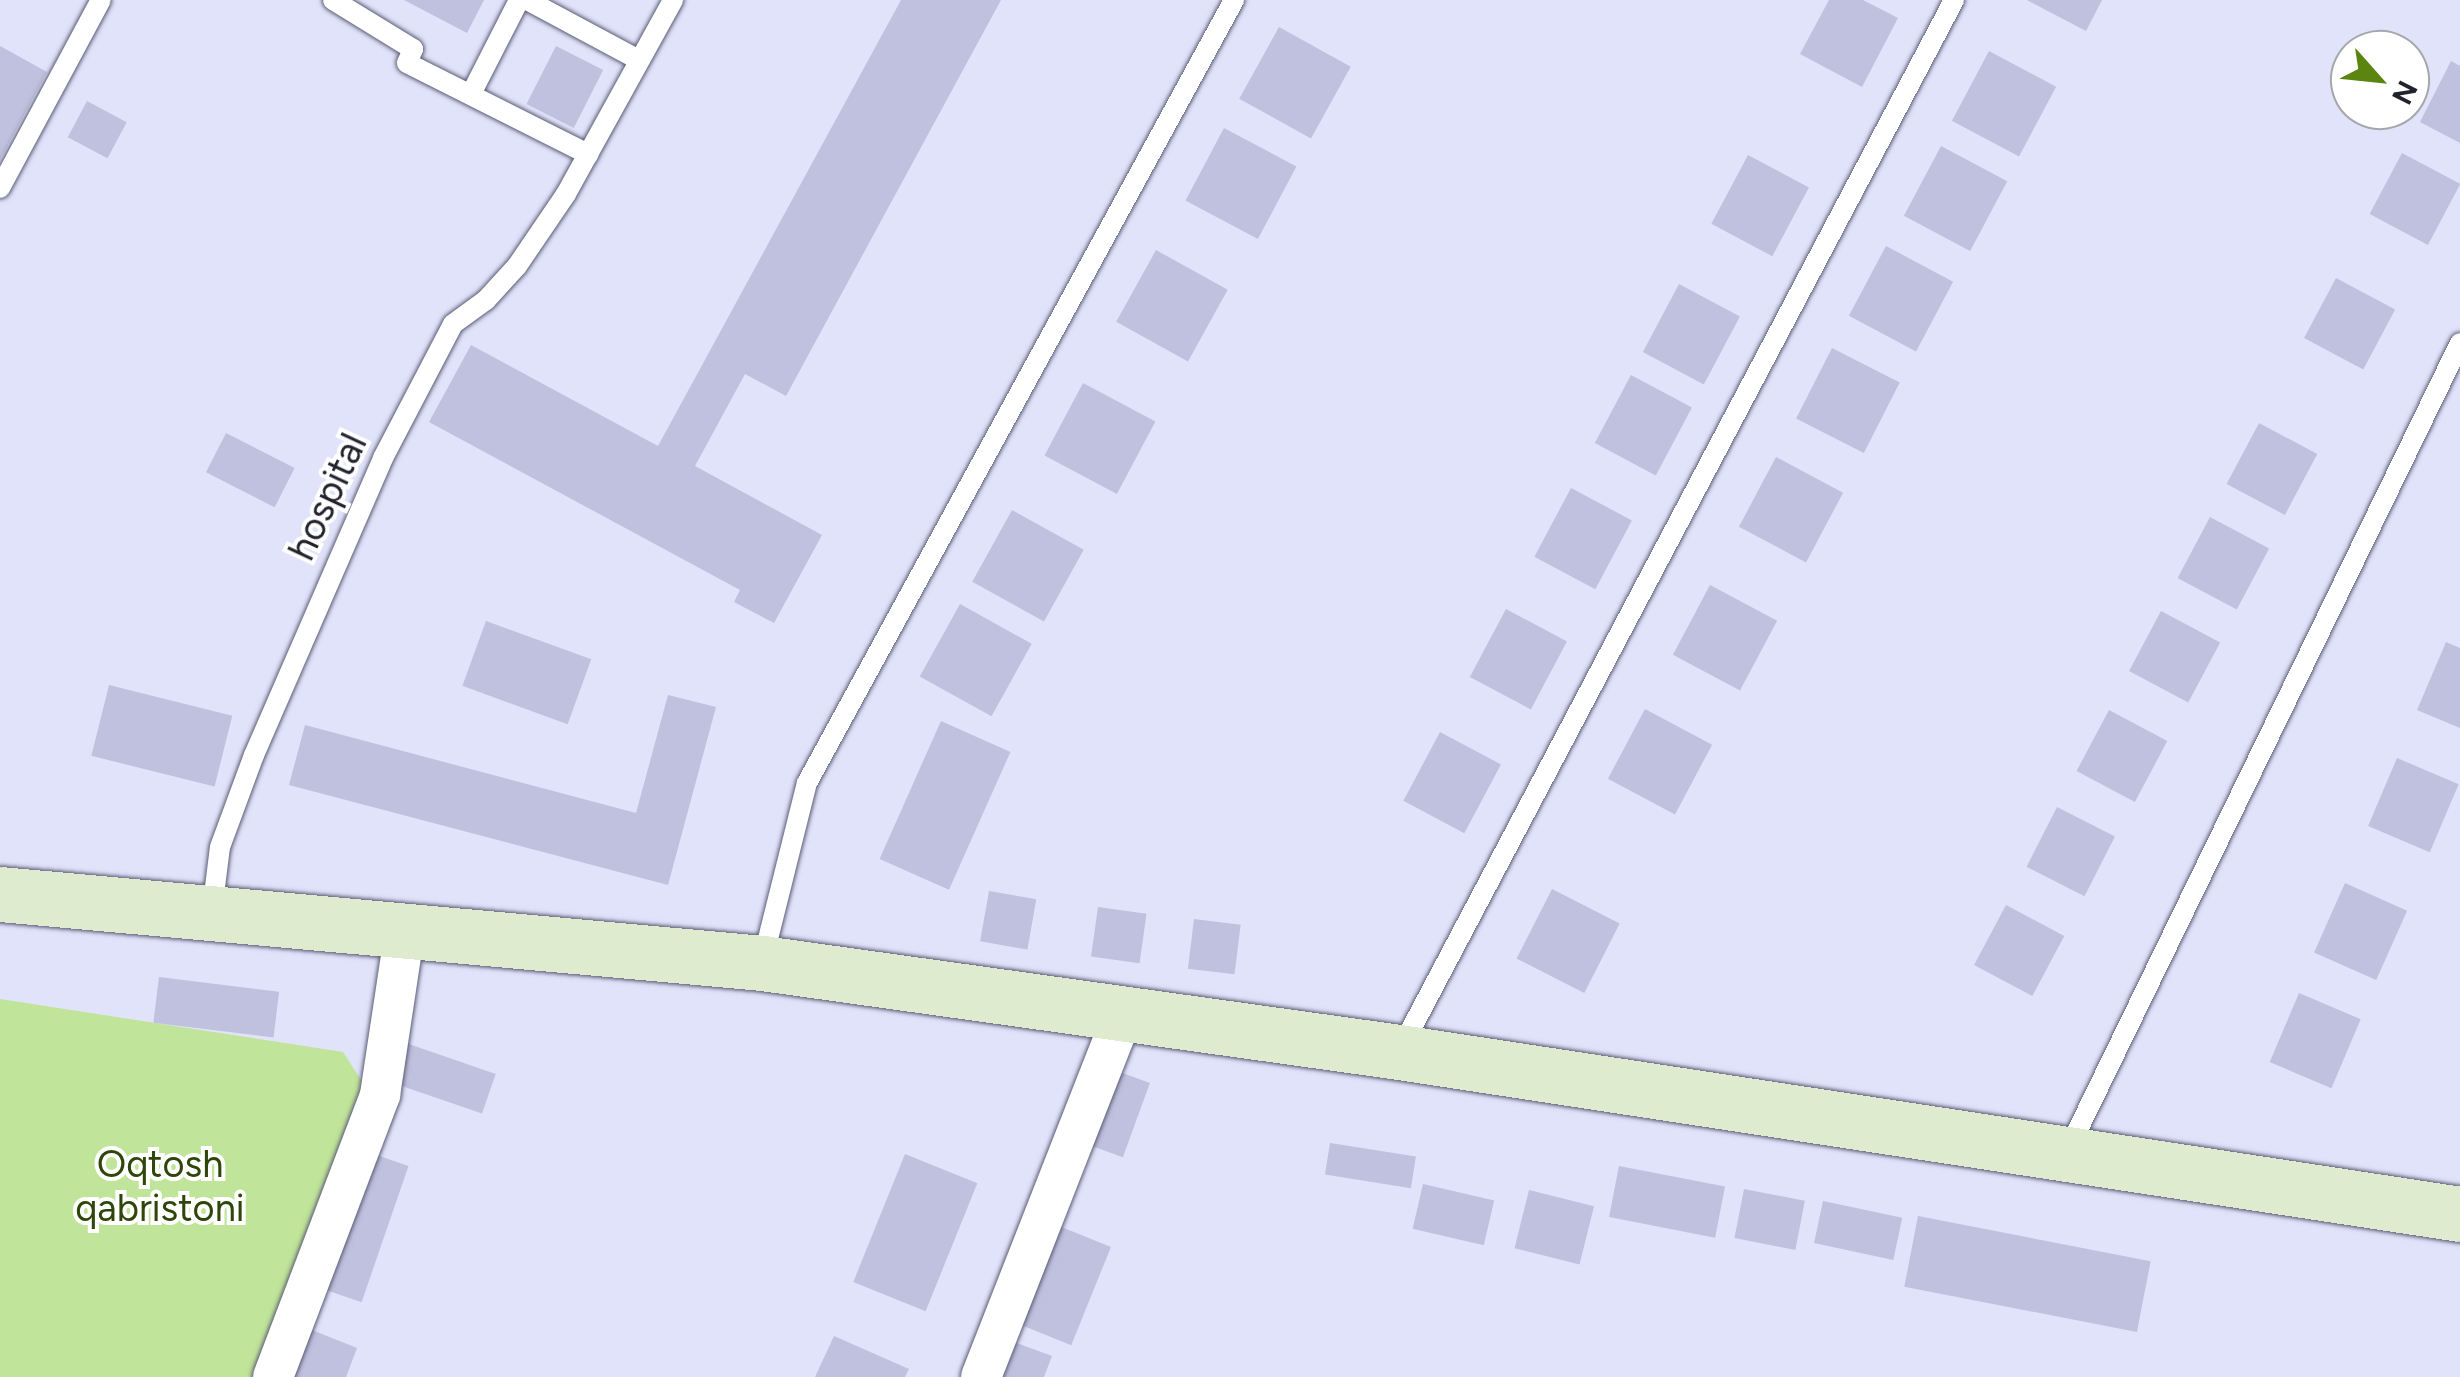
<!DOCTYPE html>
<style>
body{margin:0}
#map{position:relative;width:2460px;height:1377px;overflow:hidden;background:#e0e3fa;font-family:Figtree,sans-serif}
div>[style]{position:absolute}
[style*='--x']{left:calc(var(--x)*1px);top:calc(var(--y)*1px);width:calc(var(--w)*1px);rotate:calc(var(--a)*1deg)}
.green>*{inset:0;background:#c0e499}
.building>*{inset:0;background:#bfc1de;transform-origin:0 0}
.roads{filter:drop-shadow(0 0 2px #5a5c75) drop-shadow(0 0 2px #5a5c75)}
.lane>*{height:20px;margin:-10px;padding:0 10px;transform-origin:10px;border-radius:10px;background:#fff}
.street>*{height:40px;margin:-20px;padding:0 20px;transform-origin:20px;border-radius:20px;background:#fff}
.secondary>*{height:55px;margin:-27.5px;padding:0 27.5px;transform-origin:27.5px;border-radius:27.5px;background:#dfebcf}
span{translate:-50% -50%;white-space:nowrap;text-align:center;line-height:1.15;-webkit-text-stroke:8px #fff;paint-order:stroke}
.street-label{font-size:38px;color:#21222c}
.park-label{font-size:38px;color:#2e4609}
.north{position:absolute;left:2330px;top:30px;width:100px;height:100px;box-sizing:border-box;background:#fff;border:2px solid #a6a7ab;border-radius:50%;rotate:117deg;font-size:28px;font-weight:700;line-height:40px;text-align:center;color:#21222c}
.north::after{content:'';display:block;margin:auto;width:35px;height:45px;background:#5b8510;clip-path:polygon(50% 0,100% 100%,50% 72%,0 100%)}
</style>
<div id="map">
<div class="green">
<i style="clip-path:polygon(0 999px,343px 1052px,365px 1086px,264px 1377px,0 1377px)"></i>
</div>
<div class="building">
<i style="clip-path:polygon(404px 0,484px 0,467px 33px)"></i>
<i style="clip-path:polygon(901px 0,1001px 0,786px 396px,745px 374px,695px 466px,822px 535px,774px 623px,734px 602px,740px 590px,429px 422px,471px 345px,658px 446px)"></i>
<i style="clip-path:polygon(1829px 0,1863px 0,1898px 18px,1862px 87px,1800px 54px)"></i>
<i style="clip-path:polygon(2027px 0,2102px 0,2086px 31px)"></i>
<i style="left:1279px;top:27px;width:82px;height:82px;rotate:29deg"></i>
<i style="clip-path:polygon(0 46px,47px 72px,0 160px)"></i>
<i style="left:556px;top:46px;width:53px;height:65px;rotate:27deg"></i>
<i style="left:1989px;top:51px;width:76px;height:79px;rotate:28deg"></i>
<i style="clip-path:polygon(2451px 61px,2460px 66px,2460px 143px,2420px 122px)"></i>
<i style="left:87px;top:101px;width:45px;height:41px;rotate:28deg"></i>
<i style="left:1224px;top:128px;width:82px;height:82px;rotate:28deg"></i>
<i style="left:1941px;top:146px;width:75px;height:79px;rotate:28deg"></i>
<i style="left:2402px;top:153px;width:66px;height:69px;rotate:28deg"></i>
<i style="left:1748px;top:155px;width:69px;height:78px;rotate:28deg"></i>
<i style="left:1886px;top:246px;width:76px;height:79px;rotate:28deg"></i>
<i style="left:1156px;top:250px;width:82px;height:82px;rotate:29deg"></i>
<i style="left:2336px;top:278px;width:67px;height:68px;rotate:28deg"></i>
<i style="left:1679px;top:284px;width:69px;height:77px;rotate:28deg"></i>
<i style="left:1832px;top:348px;width:76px;height:79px;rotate:27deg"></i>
<i style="left:1631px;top:375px;width:69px;height:77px;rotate:28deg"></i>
<i style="left:1083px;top:383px;width:82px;height:82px;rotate:28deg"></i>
<i style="left:2259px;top:423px;width:66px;height:69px;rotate:28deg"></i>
<i style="left:226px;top:433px;width:77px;height:44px;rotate:27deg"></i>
<i style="left:1776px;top:457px;width:76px;height:79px;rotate:28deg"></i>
<i style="left:1571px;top:488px;width:69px;height:78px;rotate:28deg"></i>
<i style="left:1012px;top:510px;width:82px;height:82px;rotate:29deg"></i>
<i style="left:2210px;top:517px;width:67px;height:69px;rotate:28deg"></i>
<i style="left:1710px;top:585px;width:76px;height:79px;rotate:28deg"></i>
<i style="left:960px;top:604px;width:82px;height:83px;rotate:29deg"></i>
<i style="left:1506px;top:609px;width:69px;height:77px;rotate:28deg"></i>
<i style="left:2161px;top:611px;width:67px;height:68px;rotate:28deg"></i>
<i style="left:486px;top:621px;width:112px;height:69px;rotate:20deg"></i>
<i style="clip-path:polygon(2446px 642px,2460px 648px,2460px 728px,2417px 710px)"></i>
<i style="left:109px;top:685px;width:127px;height:73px;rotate:14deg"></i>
<i style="clip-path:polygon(668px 695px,716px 707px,668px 885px,289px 785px,305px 725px,636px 813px)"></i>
<i style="left:1645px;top:709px;width:76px;height:79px;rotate:28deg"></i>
<i style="left:2109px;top:710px;width:66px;height:69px;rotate:28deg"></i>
<i style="left:941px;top:721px;width:76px;height:151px;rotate:24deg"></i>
<i style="left:1440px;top:732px;width:69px;height:78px;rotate:28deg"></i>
<i style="left:2397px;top:758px;width:67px;height:74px;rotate:23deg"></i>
<i style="left:2057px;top:807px;width:65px;height:67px;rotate:27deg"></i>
<i style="left:2345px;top:883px;width:68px;height:76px;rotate:24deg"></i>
<i style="left:1552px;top:889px;width:76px;height:78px;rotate:27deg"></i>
<i style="left:989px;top:891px;width:48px;height:51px;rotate:10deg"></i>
<i style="left:2006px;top:905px;width:66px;height:68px;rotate:28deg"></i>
<i style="left:1098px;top:907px;width:49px;height:50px;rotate:8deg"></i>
<i style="left:1194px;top:919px;width:47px;height:50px;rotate:7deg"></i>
<i style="left:159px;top:977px;width:121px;height:46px;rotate:7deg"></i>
<i style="left:2299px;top:993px;width:67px;height:75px;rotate:23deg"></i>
<i style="left:403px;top:1042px;width:98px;height:42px;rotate:19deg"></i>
<i style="left:1117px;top:1071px;width:35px;height:79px;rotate:20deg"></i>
<i style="left:1330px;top:1143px;width:87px;height:32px;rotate:9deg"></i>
<i style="left:365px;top:1151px;width:46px;height:144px;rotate:19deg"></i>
<i style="left:905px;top:1154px;width:78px;height:138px;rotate:22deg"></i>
<i style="left:1619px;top:1166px;width:108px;height:52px;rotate:11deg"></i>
<i style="left:1423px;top:1184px;width:73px;height:46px;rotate:13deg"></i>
<i style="left:1744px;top:1189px;width:62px;height:50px;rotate:11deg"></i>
<i style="left:1529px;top:1190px;width:67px;height:60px;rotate:14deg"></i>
<i style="left:1823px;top:1201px;width:81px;height:43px;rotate:12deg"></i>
<i style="left:1918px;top:1216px;width:237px;height:72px;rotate:11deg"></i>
<i style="left:1059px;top:1226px;width:56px;height:106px;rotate:22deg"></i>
<i style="clip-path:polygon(302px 1326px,357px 1348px,346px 1377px,282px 1377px)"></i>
<i style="clip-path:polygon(834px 1336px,909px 1369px,905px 1377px,815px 1377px)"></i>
<i style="clip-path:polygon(1003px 1338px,1052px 1356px,1044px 1377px,988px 1377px)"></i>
</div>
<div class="roads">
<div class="lane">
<i style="--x:333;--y:0;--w:94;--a:31.5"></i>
<i style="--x:413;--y:49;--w:15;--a:113"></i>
<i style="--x:407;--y:63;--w:203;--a:26.7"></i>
<i style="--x:527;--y:0;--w:127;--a:28.2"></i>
<i style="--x:471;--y:94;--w:106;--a:-62.9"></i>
<i style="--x:0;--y:188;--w:213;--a:-61.8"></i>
<i style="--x:212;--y:911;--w:64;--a:-82.9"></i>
<i style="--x:220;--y:847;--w:98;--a:-69.7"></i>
<i style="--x:254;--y:755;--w:324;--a:-66.5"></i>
<i style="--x:383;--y:458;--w:151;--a:-62.4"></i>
<i style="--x:453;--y:324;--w:41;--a:-36"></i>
<i style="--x:486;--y:300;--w:46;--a:-47.6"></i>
<i style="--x:517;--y:266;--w:87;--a:-55.8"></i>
<i style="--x:566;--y:194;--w:222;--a:-61.1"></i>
<i style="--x:763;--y:959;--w:181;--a:-76"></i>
<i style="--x:807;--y:783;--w:892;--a:-61.39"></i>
<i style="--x:1400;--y:1050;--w:1187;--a:-62.18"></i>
<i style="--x:2068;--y:1150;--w:897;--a:-64.09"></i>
</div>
<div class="street">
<i style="--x:273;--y:1377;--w:302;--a:-69.2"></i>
<i style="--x:380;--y:1095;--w:167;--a:-81.4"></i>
<i style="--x:981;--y:1377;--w:390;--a:-68.6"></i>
</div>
<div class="secondary">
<i style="--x:0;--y:894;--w:765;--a:5.17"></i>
<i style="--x:762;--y:963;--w:643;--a:7.95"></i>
<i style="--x:1399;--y:1052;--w:1073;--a:8.68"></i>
</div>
</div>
<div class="street-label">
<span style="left:328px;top:497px;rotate:-65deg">hospital</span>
</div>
<div class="park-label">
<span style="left:160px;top:1187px">Oqtosh<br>qabristoni</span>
</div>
<div class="north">N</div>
</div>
